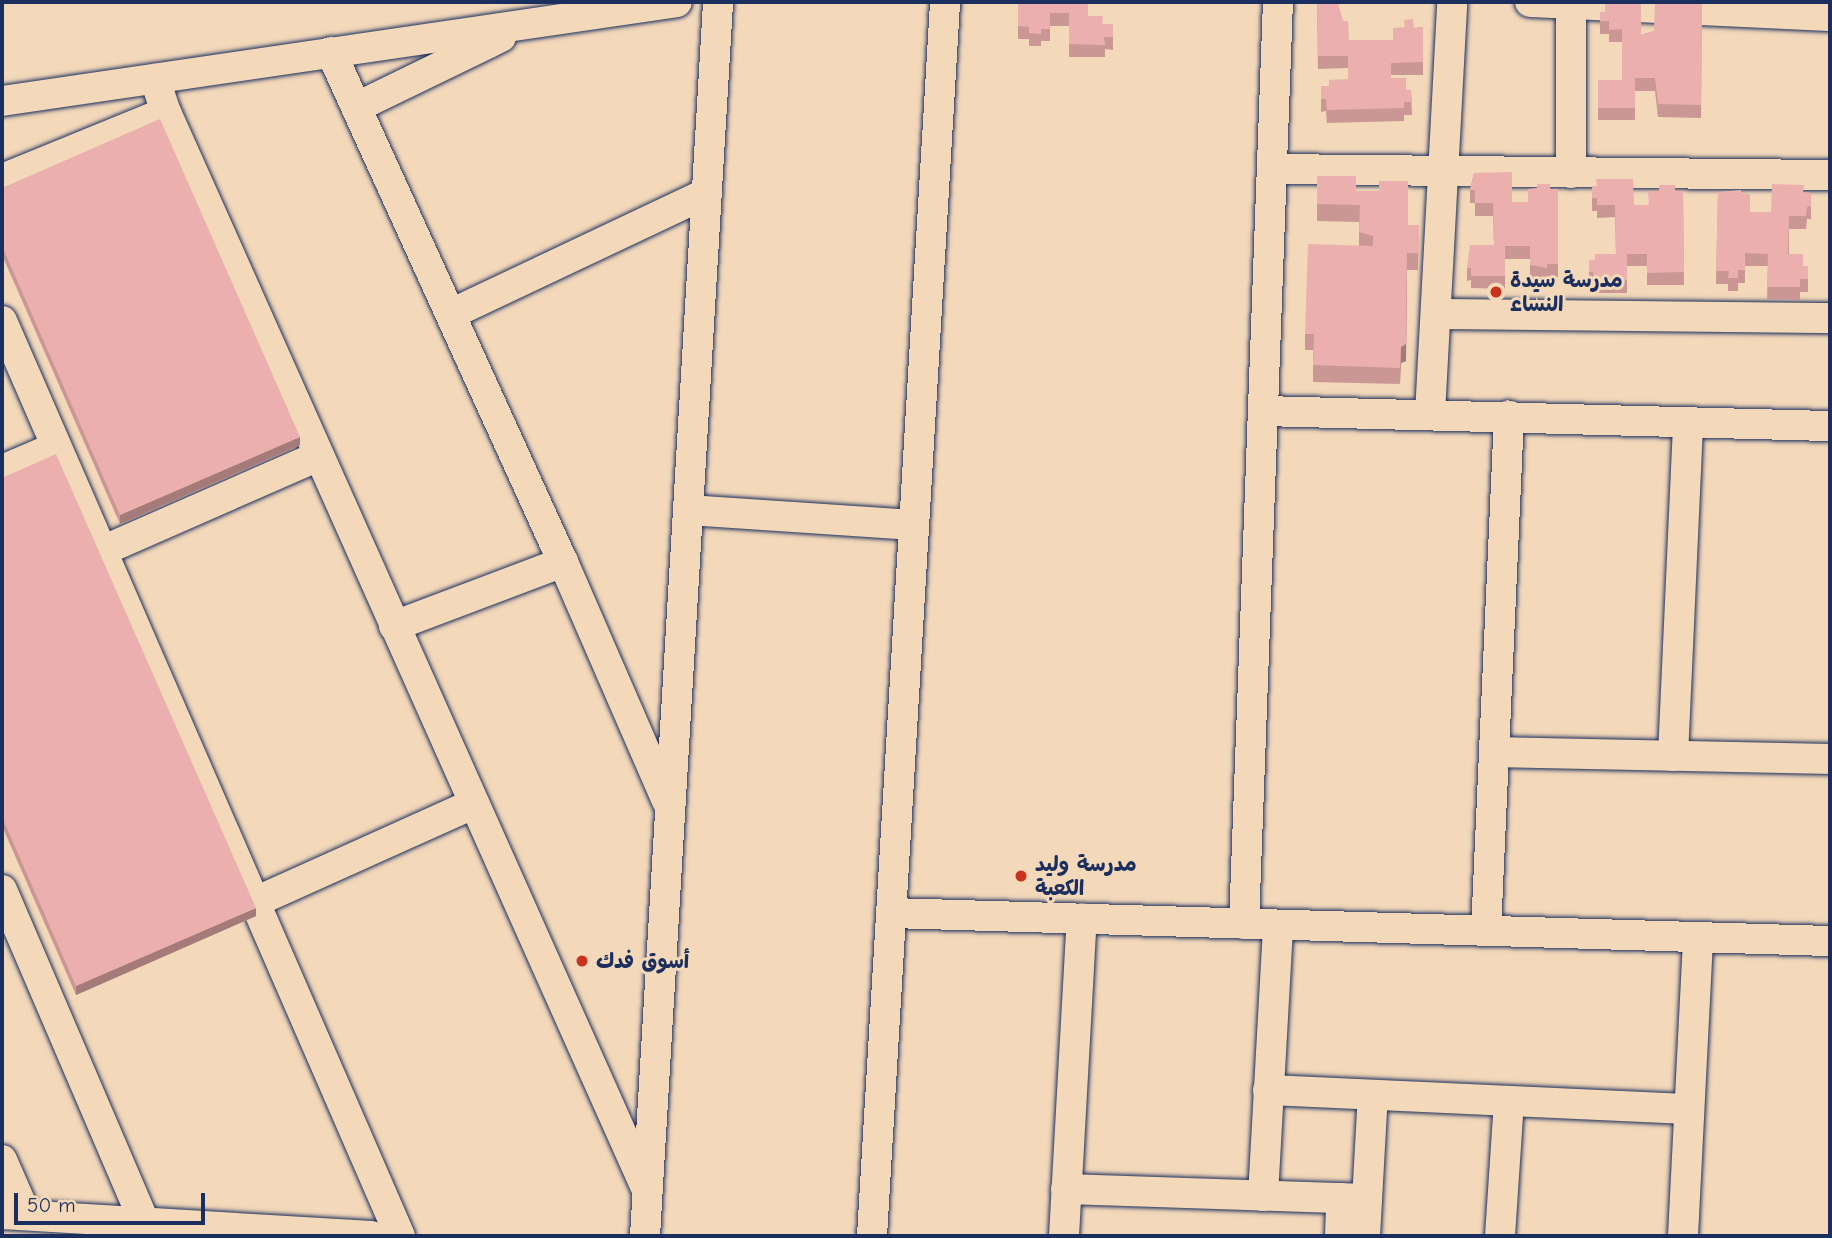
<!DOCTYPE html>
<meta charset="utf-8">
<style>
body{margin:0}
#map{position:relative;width:1832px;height:1238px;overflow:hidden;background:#f3d8ba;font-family:"Comic Neue","Playpen Sans Arabic",sans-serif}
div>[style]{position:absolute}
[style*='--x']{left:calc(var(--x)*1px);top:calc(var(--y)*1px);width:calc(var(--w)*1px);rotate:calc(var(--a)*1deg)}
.roads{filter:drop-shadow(0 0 2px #1b2f5e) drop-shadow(0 0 2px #1b2f5e)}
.street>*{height:30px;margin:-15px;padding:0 15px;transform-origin:15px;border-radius:15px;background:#f3d8ba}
.wall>*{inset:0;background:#ca9795}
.shaded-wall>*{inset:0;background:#a47b79}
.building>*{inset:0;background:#ebb0ad}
.dots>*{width:19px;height:19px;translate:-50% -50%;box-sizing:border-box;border:4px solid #f3d8ba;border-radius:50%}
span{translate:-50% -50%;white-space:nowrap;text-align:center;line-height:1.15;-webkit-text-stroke:6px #f3d8ba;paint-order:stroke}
.poi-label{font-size:21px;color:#1b2f5e;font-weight:700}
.left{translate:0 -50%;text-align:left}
.frame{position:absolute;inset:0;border:4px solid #1b2f5e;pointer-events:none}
.scale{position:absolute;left:14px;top:1193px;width:191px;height:32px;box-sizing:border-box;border:4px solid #1b2f5e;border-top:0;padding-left:9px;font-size:21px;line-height:24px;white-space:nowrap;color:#1b2f5e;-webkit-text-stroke:5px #f3d8ba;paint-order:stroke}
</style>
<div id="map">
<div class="roads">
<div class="street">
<i style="--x:1530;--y:2;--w:300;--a:2.7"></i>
<i style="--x:1571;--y:4;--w:169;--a:90"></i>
<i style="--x:331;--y:52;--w:560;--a:65.54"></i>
<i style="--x:563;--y:562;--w:261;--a:66.5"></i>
<i style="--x:155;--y:79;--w:35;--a:72"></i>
<i style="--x:166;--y:112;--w:1176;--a:65.96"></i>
<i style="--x:2;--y:101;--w:682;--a:-8.34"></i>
<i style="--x:357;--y:107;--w:160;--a:-25.9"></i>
<i style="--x:1272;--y:169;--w:558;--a:0.62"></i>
<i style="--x:2;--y:179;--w:177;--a:-22.2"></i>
<i style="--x:451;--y:314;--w:283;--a:-25.3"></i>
<i style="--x:1436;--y:314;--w:394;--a:0.6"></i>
<i style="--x:2;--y:321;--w:998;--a:66.49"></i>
<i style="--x:1263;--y:411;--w:567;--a:1.52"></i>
<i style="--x:1430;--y:414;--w:413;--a:-86.9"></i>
<i style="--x:2;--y:470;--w:59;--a:-23.1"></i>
<i style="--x:688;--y:510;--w:226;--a:3.8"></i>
<i style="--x:102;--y:551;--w:236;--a:-23.7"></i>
<i style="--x:394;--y:626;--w:181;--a:-20.7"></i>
<i style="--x:1494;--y:752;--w:336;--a:1.2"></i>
<i style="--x:1673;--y:756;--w:334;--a:-87.4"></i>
<i style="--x:2;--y:890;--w:362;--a:66.8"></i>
<i style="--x:255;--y:902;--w:239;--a:-24.2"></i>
<i style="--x:891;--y:913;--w:939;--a:1.71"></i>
<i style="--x:1244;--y:924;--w:923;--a:-87.89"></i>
<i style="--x:1486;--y:931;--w:516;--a:-87.44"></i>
<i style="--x:1268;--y:1090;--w:421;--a:2.6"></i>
<i style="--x:2;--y:1160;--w:60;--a:66.4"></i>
<i style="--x:1066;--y:1189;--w:301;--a:1.9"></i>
<i style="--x:1263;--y:1196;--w:271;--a:-86.8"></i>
<i style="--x:2;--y:1214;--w:370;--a:3.4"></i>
<i style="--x:645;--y:1236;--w:1236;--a:-86.61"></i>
<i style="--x:872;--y:1236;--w:1236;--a:-86.61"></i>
<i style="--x:1064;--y:1236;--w:318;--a:-86.8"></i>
<i style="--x:1340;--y:1236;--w:38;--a:-88"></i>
<i style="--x:1365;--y:1236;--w:141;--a:-86.8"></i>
<i style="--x:1500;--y:1236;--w:135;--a:-86.2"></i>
<i style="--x:1683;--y:1236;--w:299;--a:-87.1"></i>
</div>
</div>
<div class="wall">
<i style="clip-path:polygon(1018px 2px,1088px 16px,1102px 24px,1113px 24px,1113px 50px,1105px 49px,1105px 57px,1069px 57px,1069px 26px,1050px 26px,1050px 41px,1041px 41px,1041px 46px,1029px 46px,1029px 39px,1018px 39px)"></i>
<i style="clip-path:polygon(1702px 2px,1701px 118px,1658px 117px,1655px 91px,1635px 91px,1635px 120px,1598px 120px,1598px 80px,1622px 80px,1622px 42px,1609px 42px,1609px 34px,1600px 34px,1600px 12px,1641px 35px,1654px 31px)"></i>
<i style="clip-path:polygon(1317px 3px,1349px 40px,1393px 40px,1414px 28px,1423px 27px,1423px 75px,1391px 75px,1391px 78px,1406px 90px,1411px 90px,1412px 115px,1404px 115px,1404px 121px,1327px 123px,1326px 111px,1321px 112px,1321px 86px,1329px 86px,1348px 79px,1348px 68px,1318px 69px)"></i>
<i style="clip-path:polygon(1474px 173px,1512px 202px,1528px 202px,1550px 189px,1558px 189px,1558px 277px,1547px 277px,1547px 281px,1530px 277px,1530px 259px,1505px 259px,1505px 289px,1471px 288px,1471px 280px,1467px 281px,1467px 268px,1494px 245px,1493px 216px,1475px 216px,1475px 203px,1470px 203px,1470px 190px)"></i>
<i style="clip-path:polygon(1317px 176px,1356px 191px,1408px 225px,1419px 225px,1418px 270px,1407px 270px,1406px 361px,1401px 363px,1400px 384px,1313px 382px,1313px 350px,1305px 350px,1305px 334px,1359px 246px,1359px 222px,1317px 221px)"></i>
<i style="clip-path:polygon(1592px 186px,1597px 186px,1634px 205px,1648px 205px,1675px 191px,1683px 191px,1684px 285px,1647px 285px,1647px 266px,1627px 266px,1627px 293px,1593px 293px,1593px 285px,1589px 285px,1589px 260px,1595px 260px,1616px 254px,1615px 217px,1597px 218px,1597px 211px,1592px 211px)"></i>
<i style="clip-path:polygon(2px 188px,300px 445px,120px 524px,2px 255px)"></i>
<i style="clip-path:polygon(1718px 192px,1741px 194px,1750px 212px,1771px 212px,1804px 192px,1811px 193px,1811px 219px,1807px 219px,1806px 229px,1789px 229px,1789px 254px,1803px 266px,1808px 266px,1808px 292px,1800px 292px,1800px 300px,1767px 299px,1768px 266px,1745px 266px,1745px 283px,1738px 283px,1738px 291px,1728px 291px,1728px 284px,1716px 284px)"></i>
<i style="clip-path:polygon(2px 478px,256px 916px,76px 995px,2px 826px)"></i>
</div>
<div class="shaded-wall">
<i style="clip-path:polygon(1407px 253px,1406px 361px,1401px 363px,1400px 384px,1401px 347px)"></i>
<i style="clip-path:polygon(300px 437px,300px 445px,120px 524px,120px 515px)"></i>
<i style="clip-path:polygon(256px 908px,256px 916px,76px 995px,76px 986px)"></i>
</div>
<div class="building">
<i style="clip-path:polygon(1018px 2px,1088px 2px,1088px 16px,1103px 16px,1102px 24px,1113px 24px,1113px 37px,1104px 37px,1105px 45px,1069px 44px,1069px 13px,1050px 13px,1050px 29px,1041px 29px,1041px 34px,1029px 33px,1029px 27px,1018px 26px)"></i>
<i style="clip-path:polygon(1655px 2px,1702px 2px,1701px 105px,1658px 104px,1655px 78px,1635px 78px,1635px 108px,1598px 108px,1598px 80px,1622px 80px,1622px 29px,1609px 30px,1609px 21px,1600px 21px,1600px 12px,1605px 12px,1605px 3px,1641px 3px,1641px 35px,1654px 31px)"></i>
<i style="clip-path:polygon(1317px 3px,1338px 3px,1343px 21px,1348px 21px,1349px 40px,1393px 40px,1393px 28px,1405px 27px,1404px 20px,1413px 19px,1414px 28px,1423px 27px,1423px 62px,1391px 63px,1391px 78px,1406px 78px,1406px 90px,1411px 90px,1412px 102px,1404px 102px,1404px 108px,1327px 110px,1326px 99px,1321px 99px,1321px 86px,1329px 86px,1329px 80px,1348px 79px,1348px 56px,1318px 56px)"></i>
<i style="clip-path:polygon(160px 119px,300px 437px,120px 515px,2px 246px,2px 188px)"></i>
<i style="clip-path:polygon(1512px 172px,1512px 202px,1528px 202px,1528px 189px,1537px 188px,1537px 184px,1550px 184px,1550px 189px,1558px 189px,1558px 264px,1547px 264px,1547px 268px,1530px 265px,1530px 246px,1505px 246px,1505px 276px,1471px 276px,1471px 268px,1467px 268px,1470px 245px,1494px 245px,1493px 203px,1475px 203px,1475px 190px,1470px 190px,1474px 173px)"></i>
<i style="clip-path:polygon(1317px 176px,1356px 176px,1356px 191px,1379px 191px,1379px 181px,1408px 181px,1408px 225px,1419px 225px,1418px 253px,1407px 253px,1406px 344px,1401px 347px,1400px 368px,1313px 365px,1314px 334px,1305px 334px,1308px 244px,1373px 246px,1373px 236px,1359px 232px,1360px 205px,1317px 204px)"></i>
<i style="clip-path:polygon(1596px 179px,1633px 179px,1634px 205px,1649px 205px,1648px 191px,1659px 191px,1659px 185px,1675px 185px,1675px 191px,1683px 191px,1684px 272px,1647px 273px,1647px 254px,1627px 254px,1627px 280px,1593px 280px,1593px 272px,1589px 272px,1589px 260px,1595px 260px,1595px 254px,1616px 254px,1615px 205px,1597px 205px,1597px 198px,1592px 198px,1592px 186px,1597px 186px)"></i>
<i style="clip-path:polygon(1772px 184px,1804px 185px,1803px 192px,1811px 193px,1811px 206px,1807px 207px,1806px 216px,1789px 216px,1788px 254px,1803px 254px,1803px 266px,1808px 266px,1808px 279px,1800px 279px,1800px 287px,1767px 287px,1768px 254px,1745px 253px,1745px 270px,1738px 270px,1738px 278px,1728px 278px,1729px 271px,1716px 271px,1718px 192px,1741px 190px,1741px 194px,1750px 194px,1750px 212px,1771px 212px)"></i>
<i style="clip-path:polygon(56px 454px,256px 908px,76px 986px,2px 817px,2px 478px)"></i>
</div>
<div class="dots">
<i style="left:1496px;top:292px;background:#c8321e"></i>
<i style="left:1021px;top:876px;background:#c8321e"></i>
<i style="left:582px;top:961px;background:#c8321e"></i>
</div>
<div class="poi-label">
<span class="left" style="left:1510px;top:292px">مدرسة سيدة<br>النساء</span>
<span class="left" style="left:1035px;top:876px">مدرسة وليد<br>الكعبة</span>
<span class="left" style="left:596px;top:961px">أسوق فدك</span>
</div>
<div class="frame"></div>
<div class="scale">50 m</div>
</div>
